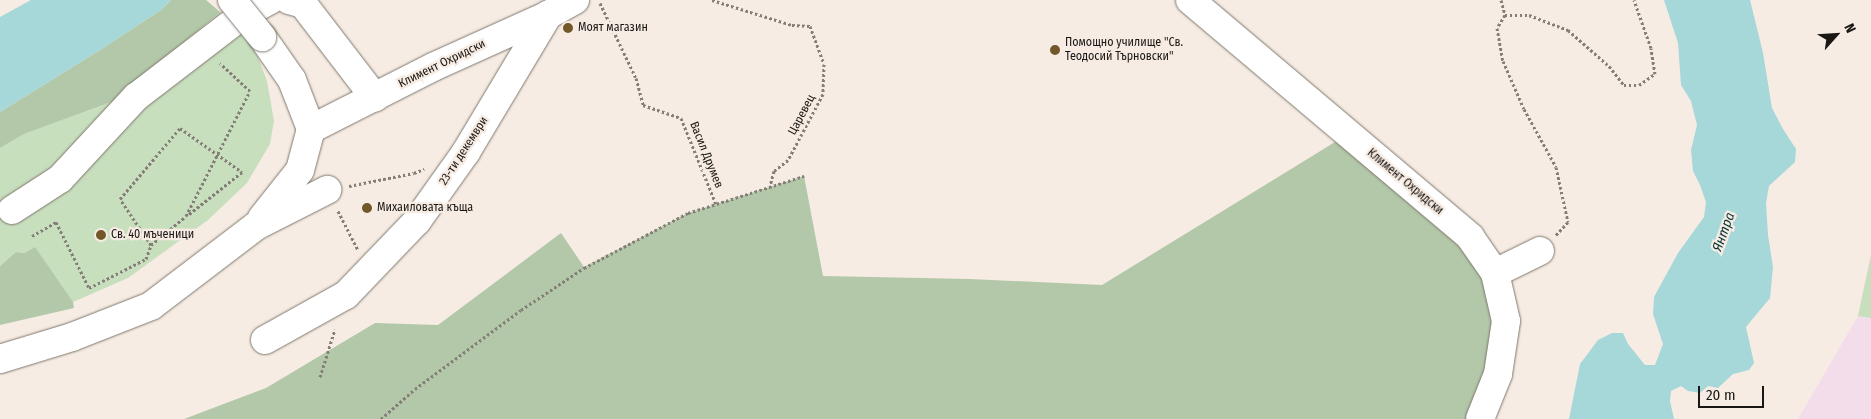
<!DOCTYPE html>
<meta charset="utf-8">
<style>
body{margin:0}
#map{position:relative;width:1871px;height:419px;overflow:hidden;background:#f6ece3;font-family:"Fira Sans Condensed",sans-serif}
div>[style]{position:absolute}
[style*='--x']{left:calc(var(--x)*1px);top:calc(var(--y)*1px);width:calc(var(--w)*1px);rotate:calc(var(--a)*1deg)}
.commercial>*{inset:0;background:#f3ddea}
.green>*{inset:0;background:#c8dfbe}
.forest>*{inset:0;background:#b2c8a8}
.water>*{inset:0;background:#a6d7d9}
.path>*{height:3px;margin-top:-1.5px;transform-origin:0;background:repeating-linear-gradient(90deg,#857e78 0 2.5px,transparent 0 5px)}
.roads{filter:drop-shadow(0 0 1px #7f776e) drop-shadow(0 0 1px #7f776e)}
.minor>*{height:28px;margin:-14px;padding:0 14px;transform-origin:14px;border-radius:14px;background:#fff}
.bridges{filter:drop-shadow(0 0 1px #7f776e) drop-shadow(0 0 1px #7f776e)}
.minor-bridge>*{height:28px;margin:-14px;padding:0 14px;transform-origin:14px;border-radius:14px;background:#fff}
.dots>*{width:14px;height:14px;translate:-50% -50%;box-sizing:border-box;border:2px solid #f6ece3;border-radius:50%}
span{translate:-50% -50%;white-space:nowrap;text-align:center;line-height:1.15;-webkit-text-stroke:4.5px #f6ece3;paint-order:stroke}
.poi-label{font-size:12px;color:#1a1613}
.left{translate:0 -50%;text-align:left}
.street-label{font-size:12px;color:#1a1613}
.water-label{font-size:14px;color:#023335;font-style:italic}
.north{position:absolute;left:1811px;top:10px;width:50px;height:50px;-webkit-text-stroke:4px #f6ece3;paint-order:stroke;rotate:64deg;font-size:14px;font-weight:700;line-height:20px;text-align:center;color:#1a1613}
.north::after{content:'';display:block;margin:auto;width:18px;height:22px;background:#1a1613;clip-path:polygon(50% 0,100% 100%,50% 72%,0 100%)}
.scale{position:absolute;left:1698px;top:386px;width:66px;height:22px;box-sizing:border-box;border:2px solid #1a1613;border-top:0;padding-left:6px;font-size:15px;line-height:18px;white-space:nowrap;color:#1a1613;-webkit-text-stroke:4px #f6ece3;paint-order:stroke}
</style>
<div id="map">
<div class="commercial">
<i style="clip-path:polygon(1871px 255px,1871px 419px,1798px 419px,1858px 316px)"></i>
</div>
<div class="green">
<i style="clip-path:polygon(220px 12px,241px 33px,257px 54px,267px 81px,274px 121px,270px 144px,247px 183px,208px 220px,128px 278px,73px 302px,25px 253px,16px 252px,0 266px,0 148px,24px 134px,114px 101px)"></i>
<i style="clip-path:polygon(1871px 255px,1871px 318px,1858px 316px)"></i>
</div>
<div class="forest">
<i style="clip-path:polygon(171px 0,206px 0,220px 12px,114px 101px,24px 134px,0 148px,0 112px,100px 50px,161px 10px)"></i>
<i style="clip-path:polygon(1348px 134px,1470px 237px,1506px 321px,1480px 419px,184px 419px,266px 388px,375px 323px,438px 325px,561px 233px,584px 267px,688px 213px,804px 176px,823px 276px,970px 279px,1102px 285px)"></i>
<i style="clip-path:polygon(35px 247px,73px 302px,74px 308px,0 325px,0 266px,16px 252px,25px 253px)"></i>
</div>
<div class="water">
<i style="clip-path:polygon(31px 0,171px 0,161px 10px,100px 50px,0 112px,0 17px)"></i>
<i style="clip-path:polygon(1664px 0,1750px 0,1751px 4px,1763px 53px,1772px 108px,1783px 129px,1796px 149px,1795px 162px,1769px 186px,1766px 203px,1768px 235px,1773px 267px,1770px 298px,1746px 327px,1754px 363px,1749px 370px,1733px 374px,1718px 388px,1708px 386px,1700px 393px,1688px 391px,1681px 386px,1671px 391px,1670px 401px,1674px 419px,1569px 419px,1580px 364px,1598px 340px,1612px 333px,1623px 333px,1628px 344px,1645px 365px,1655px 365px,1663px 344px,1653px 314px,1654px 297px,1678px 253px,1704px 217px,1706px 202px,1700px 185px,1693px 171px,1691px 150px,1697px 125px,1691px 101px,1681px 85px,1678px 43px)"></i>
</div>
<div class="path">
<i style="--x:712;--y:0;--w:84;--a:17.4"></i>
<i style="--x:792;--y:25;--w:18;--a:3"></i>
<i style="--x:810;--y:26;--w:40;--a:69.8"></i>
<i style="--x:824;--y:64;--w:30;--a:92"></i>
<i style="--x:823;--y:94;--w:75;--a:117.9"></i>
<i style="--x:788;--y:160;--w:18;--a:142"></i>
<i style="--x:774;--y:171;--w:16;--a:105"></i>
<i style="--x:1501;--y:0;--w:16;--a:75"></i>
<i style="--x:1505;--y:15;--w:15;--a:122"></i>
<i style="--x:1497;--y:28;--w:34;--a:80"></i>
<i style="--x:1503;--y:61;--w:52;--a:66.4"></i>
<i style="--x:1524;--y:109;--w:66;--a:61.1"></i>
<i style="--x:1556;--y:167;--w:56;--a:77.7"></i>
<i style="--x:1568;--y:222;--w:18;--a:133"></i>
<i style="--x:600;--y:3;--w:83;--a:64.4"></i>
<i style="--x:636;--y:78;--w:28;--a:75"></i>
<i style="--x:643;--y:105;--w:40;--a:18.9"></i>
<i style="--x:681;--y:118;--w:93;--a:67.9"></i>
<i style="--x:1505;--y:15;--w:24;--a:0"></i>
<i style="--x:1529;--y:15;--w:42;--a:21"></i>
<i style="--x:1568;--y:30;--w:55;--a:41.3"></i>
<i style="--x:1609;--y:66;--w:24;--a:52"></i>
<i style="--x:1624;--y:85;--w:15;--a:0"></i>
<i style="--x:1639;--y:85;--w:19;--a:-35"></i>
<i style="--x:1655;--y:74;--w:26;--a:-99"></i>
<i style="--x:1651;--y:48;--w:51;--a:-109.5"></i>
<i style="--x:349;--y:186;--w:66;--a:-11.3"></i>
<i style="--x:414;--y:173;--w:11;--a:-22"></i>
<i style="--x:338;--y:211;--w:44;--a:62.9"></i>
<i style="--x:32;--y:236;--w:28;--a:-30"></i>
<i style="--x:56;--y:222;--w:74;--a:63.4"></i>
<i style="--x:89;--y:288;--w:64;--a:-27"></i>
<i style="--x:146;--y:259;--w:15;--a:-70"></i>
<i style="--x:151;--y:245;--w:45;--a:-39.6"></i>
<i style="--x:186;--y:216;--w:140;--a:-62.9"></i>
<i style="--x:250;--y:91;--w:41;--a:-137"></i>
<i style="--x:151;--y:245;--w:55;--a:-124"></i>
<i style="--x:120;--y:199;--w:93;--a:-49.8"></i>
<i style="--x:180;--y:128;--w:76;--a:35.4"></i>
<i style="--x:242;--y:172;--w:69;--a:141.5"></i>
<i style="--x:320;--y:377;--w:50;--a:-72.6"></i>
<i style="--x:381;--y:419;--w:45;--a:-41.4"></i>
<i style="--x:415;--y:389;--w:132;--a:-36.7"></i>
<i style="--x:521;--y:310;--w:76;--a:-33.7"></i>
<i style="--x:584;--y:268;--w:118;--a:-27.9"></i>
<i style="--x:688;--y:213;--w:122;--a:-17.7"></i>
</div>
<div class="roads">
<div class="minor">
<i style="--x:289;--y:0;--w:15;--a:16"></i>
<i style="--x:303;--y:4;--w:118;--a:52.5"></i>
<i style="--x:1190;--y:0;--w:367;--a:40.2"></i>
<i style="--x:1470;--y:237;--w:44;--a:55.2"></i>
<i style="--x:1495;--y:273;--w:49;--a:77.1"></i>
<i style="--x:1506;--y:321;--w:54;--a:98.6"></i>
<i style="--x:1498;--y:374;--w:48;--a:111.8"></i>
<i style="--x:311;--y:129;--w:137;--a:-26.9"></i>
<i style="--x:433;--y:67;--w:126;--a:-24.3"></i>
<i style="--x:548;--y:15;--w:31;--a:-29"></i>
<i style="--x:12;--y:210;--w:57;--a:-32.9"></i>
<i style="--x:60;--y:179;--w:112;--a:-47.2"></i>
<i style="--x:136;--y:97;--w:136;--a:-37.5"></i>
<i style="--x:244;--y:14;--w:30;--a:-28"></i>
<i style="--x:262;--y:218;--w:61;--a:-51.6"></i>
<i style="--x:300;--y:170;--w:42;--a:-75"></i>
<i style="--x:311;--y:129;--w:53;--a:-111.2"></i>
<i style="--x:292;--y:80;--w:52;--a:-124.9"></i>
<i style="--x:1495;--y:273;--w:50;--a:-26.1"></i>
<i style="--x:265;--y:340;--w:93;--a:-29.1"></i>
<i style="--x:346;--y:295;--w:103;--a:-46.2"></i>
<i style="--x:417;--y:221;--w:85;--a:-54.6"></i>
<i style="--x:466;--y:152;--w:160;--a:-59.1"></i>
<i style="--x:0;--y:359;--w:75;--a:-17"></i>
<i style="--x:72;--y:337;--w:85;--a:-21.4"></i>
<i style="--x:151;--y:306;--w:132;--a:-37.3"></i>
<i style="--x:256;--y:226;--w:80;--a:-26.9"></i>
</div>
</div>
<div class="bridges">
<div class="minor-bridge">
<i style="--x:232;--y:0;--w:48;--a:51"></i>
</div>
</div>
<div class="dots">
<i style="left:568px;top:28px;background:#725729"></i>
<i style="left:1055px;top:50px;background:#725729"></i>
<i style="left:367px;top:208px;background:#725729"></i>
<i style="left:101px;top:235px;background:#725729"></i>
</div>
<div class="poi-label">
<span class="left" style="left:578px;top:28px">Моят магазин</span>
<span class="left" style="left:1065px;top:50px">Помощно училище "Св.<br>Теодосий Търновски"</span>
<span class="left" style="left:377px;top:208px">Михаиловата къща</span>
<span class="left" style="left:111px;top:235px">Св. 40 мъченици</span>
</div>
<div class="street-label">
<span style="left:442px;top:64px;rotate:-26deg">Климент Охридски</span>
<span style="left:802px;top:115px;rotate:-62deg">Царевец</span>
<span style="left:464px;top:151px;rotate:-57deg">23-ти декември</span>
<span style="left:706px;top:155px;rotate:68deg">Васил Друмев</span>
<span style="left:1405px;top:182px;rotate:40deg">Климент Охридски</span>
</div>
<div class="water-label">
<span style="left:1724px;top:232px;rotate:-70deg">Янтра</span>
</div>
<div class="north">N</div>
<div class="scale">20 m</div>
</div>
